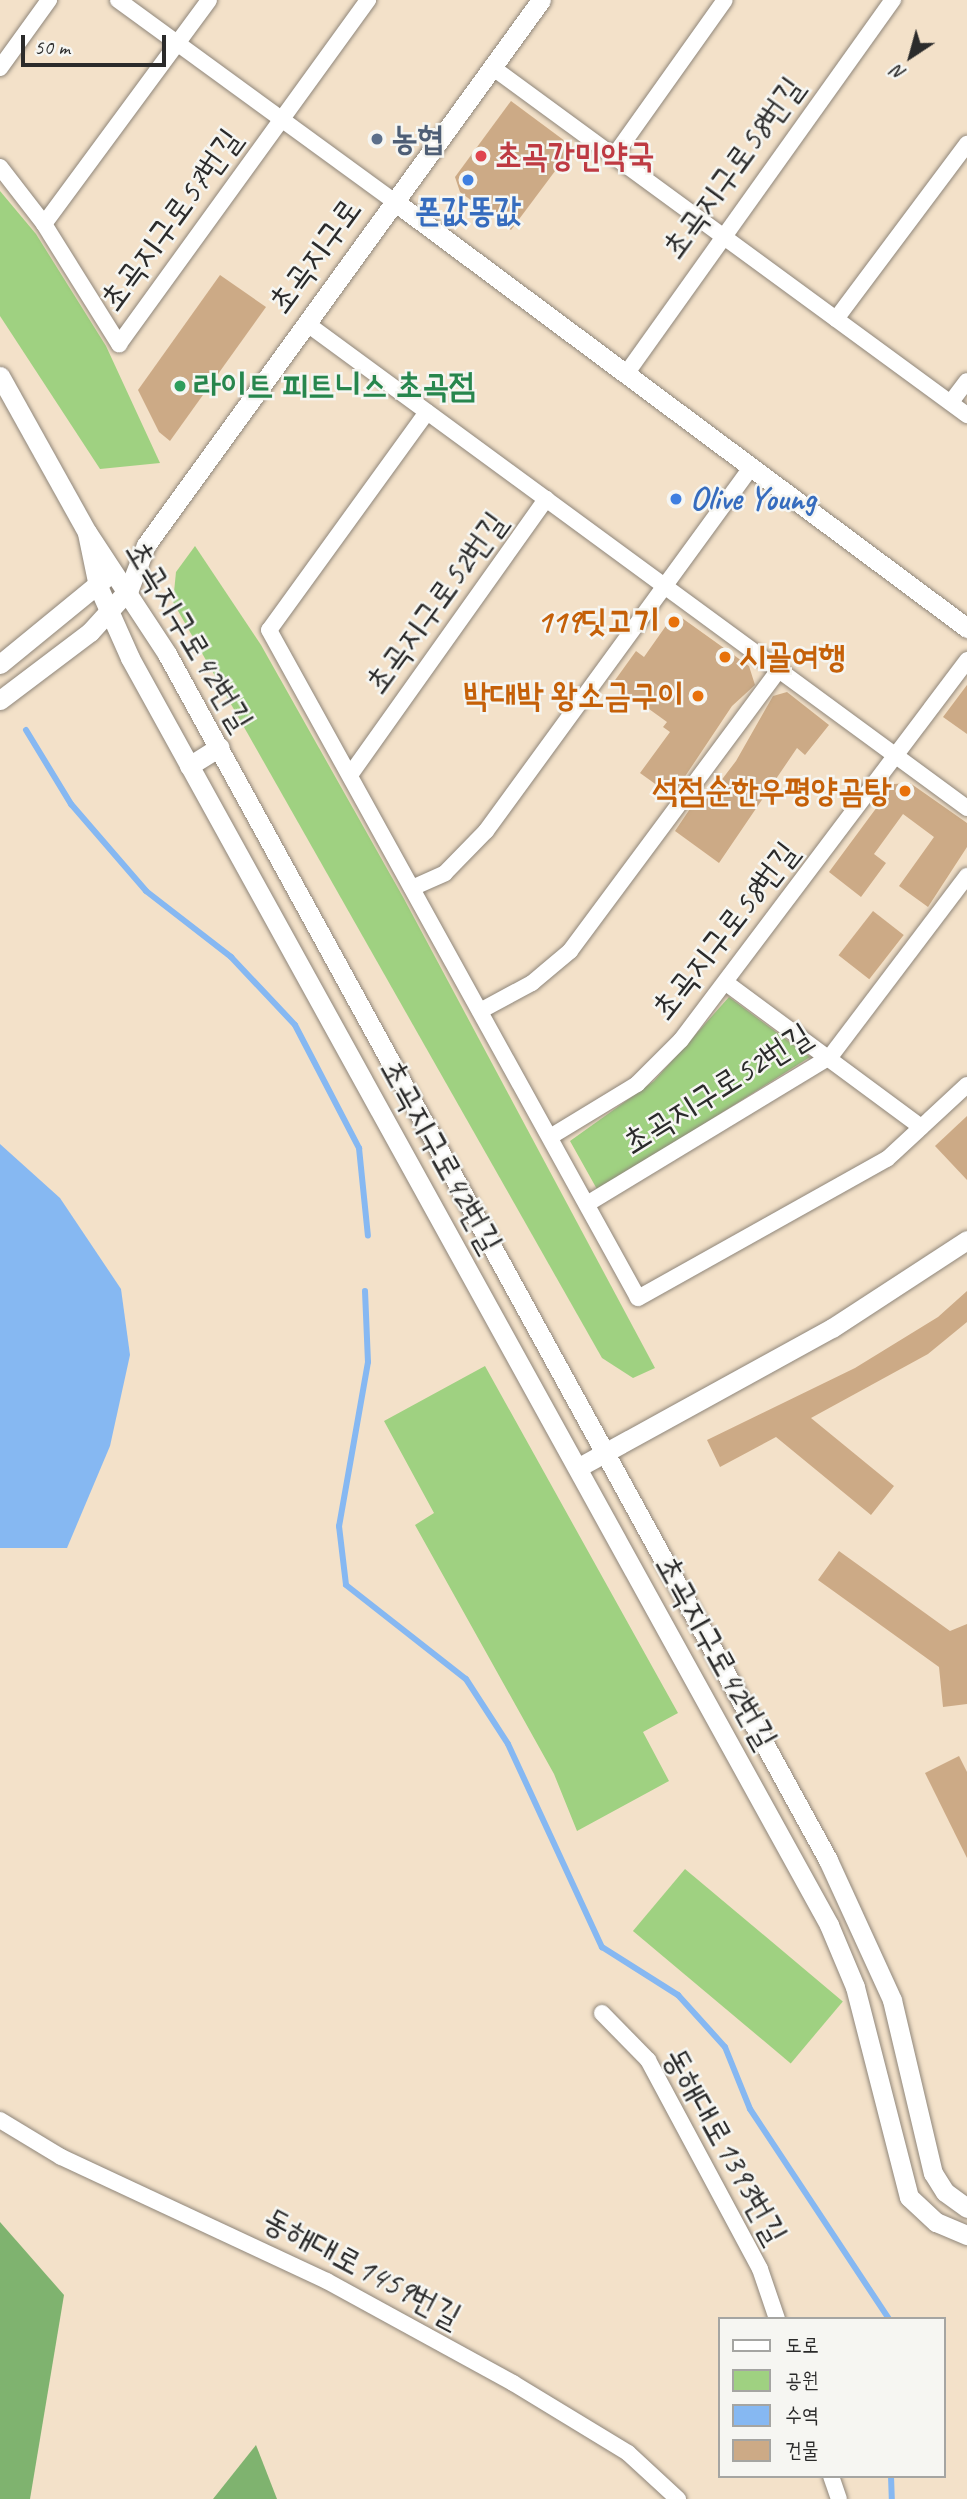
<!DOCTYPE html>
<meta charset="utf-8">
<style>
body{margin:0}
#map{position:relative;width:967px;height:2499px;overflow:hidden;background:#f3e1c9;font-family:Caveat,"Poor Story",sans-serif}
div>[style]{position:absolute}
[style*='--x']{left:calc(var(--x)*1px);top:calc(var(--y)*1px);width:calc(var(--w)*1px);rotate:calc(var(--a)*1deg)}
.green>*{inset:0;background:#9fd181;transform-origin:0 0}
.forest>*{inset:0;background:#7fb36f}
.water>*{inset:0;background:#86b8f2}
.stream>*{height:6px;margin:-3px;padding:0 3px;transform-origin:3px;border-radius:3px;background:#86b8f2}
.building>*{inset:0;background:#ccaa86;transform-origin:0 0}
.roads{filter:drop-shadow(0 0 2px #8f867a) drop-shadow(0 0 2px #8f867a)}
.minor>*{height:16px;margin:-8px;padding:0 8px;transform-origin:8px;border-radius:8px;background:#fff}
.tertiary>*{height:19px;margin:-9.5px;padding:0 9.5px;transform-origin:9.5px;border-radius:9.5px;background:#fff}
.dots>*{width:19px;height:19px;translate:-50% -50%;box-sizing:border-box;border:4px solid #f6f6f2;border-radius:50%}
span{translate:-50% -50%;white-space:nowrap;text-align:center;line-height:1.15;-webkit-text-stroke:5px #f6f6f2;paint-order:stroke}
.service-label{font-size:33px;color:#4e5e75;font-weight:700}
.left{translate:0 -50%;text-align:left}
.health-label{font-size:33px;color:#be3a42;font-weight:700}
.street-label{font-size:33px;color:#2b2b2b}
.shop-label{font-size:33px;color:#366cbe;font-weight:700}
.leisure-label{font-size:33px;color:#27864d;font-weight:700}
.food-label{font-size:33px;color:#c56008;font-weight:700}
.right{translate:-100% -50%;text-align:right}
.legend{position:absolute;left:718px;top:2317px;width:228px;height:161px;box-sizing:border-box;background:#f6f6f2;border:2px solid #a5a5a2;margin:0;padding:9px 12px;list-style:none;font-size:21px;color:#2b2b2b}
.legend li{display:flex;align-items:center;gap:14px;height:35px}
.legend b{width:35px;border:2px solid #a5a5a2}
.north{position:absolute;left:876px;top:21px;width:70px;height:70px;-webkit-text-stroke:5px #f6f6f2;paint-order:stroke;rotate:216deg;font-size:19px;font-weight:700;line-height:28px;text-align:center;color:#2b2b2b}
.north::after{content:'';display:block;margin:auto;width:24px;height:32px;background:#2b2b2b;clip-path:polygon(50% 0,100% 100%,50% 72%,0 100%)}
.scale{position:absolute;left:21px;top:35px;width:145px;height:32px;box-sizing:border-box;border:4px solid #2b2b2b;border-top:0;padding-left:9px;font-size:21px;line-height:24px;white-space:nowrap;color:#2b2b2b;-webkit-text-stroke:5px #f6f6f2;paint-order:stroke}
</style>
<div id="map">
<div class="green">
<i style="clip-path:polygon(0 191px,36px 234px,106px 346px,160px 463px,100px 469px,0 316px)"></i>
<i style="clip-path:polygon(195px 546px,261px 645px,403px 897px,655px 1368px,633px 1378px,602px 1358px,173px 602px,176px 572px)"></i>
<i style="clip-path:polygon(729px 997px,810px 1057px,598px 1191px,570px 1141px,654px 1081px)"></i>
<i style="clip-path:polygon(485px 1366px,678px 1713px,643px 1732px,669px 1781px,577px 1831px,554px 1774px,415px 1525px,434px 1513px,384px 1421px)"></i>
<i style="left:685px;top:1869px;width:206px;height:81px;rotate:40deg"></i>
</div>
<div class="forest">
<i style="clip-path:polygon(0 2222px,64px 2295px,30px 2499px,0 2499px)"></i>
<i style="clip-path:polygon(256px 2445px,277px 2499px,213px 2499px)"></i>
</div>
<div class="water">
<i style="clip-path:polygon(0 1144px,60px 1198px,121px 1289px,130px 1355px,110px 1446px,67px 1548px,0 1548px)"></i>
</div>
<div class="stream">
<i style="--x:26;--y:730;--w:87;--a:58.7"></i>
<i style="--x:71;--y:804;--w:115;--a:49.2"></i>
<i style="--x:146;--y:891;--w:108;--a:37.8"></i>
<i style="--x:231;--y:957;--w:93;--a:46.7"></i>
<i style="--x:295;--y:1025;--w:139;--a:62.5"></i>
<i style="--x:359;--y:1148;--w:88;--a:84.2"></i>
<i style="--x:365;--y:1291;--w:71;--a:87.6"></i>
<i style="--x:368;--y:1362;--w:167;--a:100"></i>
<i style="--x:339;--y:1526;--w:59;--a:83.2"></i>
<i style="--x:346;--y:1585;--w:152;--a:38.1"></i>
<i style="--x:466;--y:1679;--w:77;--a:57.1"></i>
<i style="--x:508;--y:1744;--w:224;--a:65.2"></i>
<i style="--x:602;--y:1947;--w:90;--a:32.3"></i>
<i style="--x:678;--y:1995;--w:70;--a:47.9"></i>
<i style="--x:725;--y:2047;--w:67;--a:68"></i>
<i style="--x:750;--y:2109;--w:252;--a:56.5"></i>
<i style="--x:891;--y:2476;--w:23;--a:88"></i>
</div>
<div class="building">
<i style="clip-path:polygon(511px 101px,573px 147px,511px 230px,460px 192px,455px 177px)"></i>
<i style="clip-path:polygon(220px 275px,266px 307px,170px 441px,159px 432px,138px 390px)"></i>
<i style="clip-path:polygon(675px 613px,749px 666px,755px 685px,732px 706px,672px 796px,640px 773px,670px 732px,663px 727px,667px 722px,613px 683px,636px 651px,644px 657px)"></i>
<i style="clip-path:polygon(967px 685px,967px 734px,943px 717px)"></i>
<i style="clip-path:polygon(787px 692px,829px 725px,805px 755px,797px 748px,719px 863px,675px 831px,700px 794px,707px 799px,736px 761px,773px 696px)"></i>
<i style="clip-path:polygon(910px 783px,967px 823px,967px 847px,928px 907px,899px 886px,934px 837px,903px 814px,874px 854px,886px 863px,861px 897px,829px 872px,894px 784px)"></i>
<i style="left:873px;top:911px;width:39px;height:56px;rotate:38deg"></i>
<i style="clip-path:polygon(967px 1116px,967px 1180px,935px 1146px)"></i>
<i style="clip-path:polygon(967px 1291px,967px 1322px,928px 1354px,811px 1418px,894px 1486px,871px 1515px,776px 1437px,720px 1467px,707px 1440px,855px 1368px,938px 1317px)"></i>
<i style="clip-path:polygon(839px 1551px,950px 1631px,967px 1624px,967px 1704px,943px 1707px,939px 1667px,818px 1580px)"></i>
<i style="clip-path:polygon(959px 1756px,967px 1772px,967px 1858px,925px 1773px)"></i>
</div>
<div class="roads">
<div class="minor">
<i style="--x:118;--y:0;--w:341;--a:36.1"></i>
<i style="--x:492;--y:67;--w:589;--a:36.23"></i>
<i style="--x:0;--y:68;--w:84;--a:-54.2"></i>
<i style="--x:614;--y:156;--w:191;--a:-54.6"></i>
<i style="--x:0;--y:167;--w:72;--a:52.3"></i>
<i style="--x:44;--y:224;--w:142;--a:58"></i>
<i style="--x:119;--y:344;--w:425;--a:-54.1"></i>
<i style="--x:44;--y:224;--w:278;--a:-53.6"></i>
<i style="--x:836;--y:319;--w:219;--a:-53.2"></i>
<i style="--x:306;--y:323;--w:820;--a:36.27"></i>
<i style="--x:626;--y:374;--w:460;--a:-54.5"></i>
<i style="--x:951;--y:402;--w:26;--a:-53"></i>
<i style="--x:427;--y:412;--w:269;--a:125.9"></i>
<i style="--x:269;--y:630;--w:763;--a:61.08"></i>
<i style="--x:638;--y:1298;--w:285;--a:-29.2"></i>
<i style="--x:887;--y:1159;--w:109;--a:-42.8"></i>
<i style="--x:350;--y:775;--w:339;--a:-54.6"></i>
<i style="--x:412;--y:888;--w:36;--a:-24"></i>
<i style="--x:445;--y:873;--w:59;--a:-45.7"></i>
<i style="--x:486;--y:831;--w:450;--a:-53.9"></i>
<i style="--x:729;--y:985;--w:239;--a:36.5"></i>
<i style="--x:480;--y:1011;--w:59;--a:-28.3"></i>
<i style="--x:532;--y:983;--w:50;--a:-40.1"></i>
<i style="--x:570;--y:951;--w:350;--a:-53.4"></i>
<i style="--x:550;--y:1137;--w:102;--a:-31.3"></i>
<i style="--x:637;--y:1084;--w:62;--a:-45"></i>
<i style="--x:681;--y:1040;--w:476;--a:-53"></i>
<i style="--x:587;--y:1204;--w:284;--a:-31.2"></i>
<i style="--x:830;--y:1057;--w:227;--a:-52.9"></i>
<i style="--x:602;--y:2013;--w:66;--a:45.6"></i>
<i style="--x:648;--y:2060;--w:237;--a:61.8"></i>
<i style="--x:760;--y:2269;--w:53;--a:71.2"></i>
<i style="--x:0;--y:2120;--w:71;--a:31.2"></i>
<i style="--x:61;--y:2157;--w:293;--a:25"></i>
<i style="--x:327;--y:2281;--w:212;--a:28.7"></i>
<i style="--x:513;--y:2383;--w:135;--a:31.3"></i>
<i style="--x:628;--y:2453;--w:68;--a:42.6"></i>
<i style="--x:831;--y:2476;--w:24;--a:71"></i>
</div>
<div class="tertiary">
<i style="--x:394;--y:201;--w:715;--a:36.69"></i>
<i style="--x:0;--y:376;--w:179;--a:60.9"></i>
<i style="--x:87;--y:532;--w:146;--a:56.7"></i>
<i style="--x:167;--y:654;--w:1375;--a:61.27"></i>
<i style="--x:828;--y:1860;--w:154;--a:65.4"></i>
<i style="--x:892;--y:2000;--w:178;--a:76.7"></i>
<i style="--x:933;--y:2173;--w:22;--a:58"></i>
<i style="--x:945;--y:2192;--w:27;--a:36"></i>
<i style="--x:87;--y:533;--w:54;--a:78.3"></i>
<i style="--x:98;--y:586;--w:79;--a:66"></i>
<i style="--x:130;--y:658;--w:1447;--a:61.11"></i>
<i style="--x:829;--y:1925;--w:67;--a:67.2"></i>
<i style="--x:855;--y:1987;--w:217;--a:75.6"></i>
<i style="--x:909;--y:2197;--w:37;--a:43"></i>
<i style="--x:936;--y:2222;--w:34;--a:23"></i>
<i style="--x:0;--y:664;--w:136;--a:-39.3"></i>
<i style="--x:0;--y:700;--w:113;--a:-37.1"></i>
<i style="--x:90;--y:632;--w:58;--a:-47.8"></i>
<i style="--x:129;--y:589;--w:47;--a:-68.9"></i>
<i style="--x:146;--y:545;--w:673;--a:-54.07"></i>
<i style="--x:189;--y:766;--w:36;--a:-32"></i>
<i style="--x:579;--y:1467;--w:289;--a:-28.8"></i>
<i style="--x:832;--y:1328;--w:161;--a:-33.1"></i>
</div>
</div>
<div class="dots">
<i style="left:377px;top:139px;background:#5c6f8a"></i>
<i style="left:481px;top:156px;background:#e0444e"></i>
<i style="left:468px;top:180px;background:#3f7fe0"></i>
<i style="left:180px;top:386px;background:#2e9e5b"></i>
<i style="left:676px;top:499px;background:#3f7fe0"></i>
<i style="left:674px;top:622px;background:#e8710a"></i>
<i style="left:725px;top:657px;background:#e8710a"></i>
<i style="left:698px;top:696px;background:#e8710a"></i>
<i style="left:905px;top:791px;background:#e8710a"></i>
</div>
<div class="service-label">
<span class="left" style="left:391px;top:139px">농협</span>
</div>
<div class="health-label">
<span class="left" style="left:495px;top:156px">초곡강민약국</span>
</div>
<div class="street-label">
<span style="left:733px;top:168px;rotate:-54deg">초곡지구로58번길</span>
<span style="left:171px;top:220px;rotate:-54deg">초곡지구로57번길</span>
<span style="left:315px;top:256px;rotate:-54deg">초곡지구로</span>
<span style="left:436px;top:603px;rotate:-54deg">초곡지구로52번길</span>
<span style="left:189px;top:636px;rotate:59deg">초곡지구로42번길</span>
<span style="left:725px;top:931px;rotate:-52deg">초곡지구로58번길</span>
<span style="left:717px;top:1089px;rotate:-32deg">초곡지구로52번길</span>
<span style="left:441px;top:1156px;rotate:61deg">초곡지구로42번길</span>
<span style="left:716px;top:1652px;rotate:61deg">초곡지구로42번길</span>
<span style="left:725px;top:2146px;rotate:61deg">동해대로1393번길</span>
<span style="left:362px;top:2268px;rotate:28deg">동해대로1459번길</span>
</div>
<div class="shop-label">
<span style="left:468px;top:211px">폰값똥값</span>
<span class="left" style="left:690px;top:499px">Olive Young</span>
</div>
<div class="leisure-label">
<span class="left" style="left:194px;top:386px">라이트 피트니스 초곡점</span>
</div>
<div class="food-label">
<span class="right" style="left:660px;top:622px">119딧고기</span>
<span class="left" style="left:739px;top:657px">시골여행</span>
<span class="right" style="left:684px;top:696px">박대박 왕소금구이</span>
<span class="right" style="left:891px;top:791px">석점순한우평양곰탕</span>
</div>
<ul class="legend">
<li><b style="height:9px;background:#fff"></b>도로</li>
<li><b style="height:19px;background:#9fd181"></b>공원</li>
<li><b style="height:19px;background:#86b8f2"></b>수역</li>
<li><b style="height:19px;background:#ccaa86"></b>건물</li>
</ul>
<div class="north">N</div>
<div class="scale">50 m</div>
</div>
